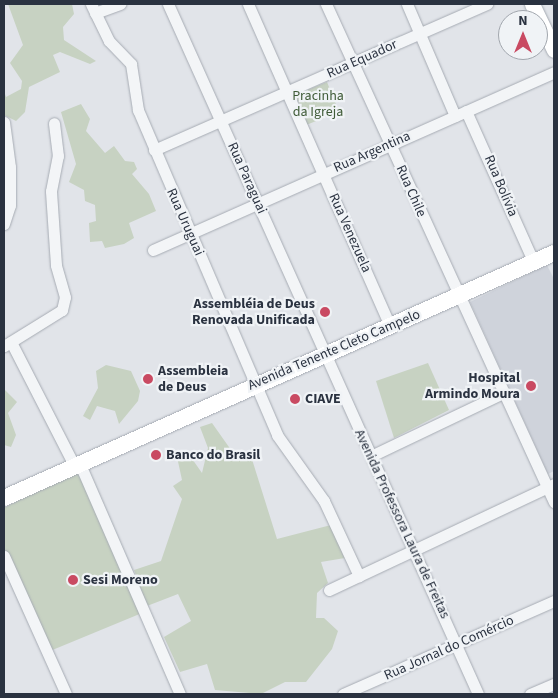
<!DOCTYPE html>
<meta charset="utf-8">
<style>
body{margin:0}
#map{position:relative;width:558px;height:698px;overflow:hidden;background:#e1e4e9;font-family:"Source Sans 3",sans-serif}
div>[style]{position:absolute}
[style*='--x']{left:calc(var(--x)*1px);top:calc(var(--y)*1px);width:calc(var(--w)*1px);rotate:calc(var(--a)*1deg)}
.built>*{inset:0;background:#cfd3db}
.green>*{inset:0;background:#c7d2c2;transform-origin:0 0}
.roads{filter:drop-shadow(0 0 1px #a6abb3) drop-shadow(0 0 1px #a6abb3)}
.street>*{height:11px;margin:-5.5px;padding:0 5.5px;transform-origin:5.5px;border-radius:5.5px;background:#f3f5f7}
.secondary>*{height:15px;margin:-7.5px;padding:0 7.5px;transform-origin:7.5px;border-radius:7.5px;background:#fff}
.primary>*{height:16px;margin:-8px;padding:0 8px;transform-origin:8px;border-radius:8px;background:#fff}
.dots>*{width:14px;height:14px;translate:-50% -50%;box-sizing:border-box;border:2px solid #f0f3f6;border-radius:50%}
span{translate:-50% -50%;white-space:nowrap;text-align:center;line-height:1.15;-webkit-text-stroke:4.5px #f0f3f6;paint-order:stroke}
.street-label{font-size:14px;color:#2a3240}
.park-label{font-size:14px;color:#3f5b37}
.poi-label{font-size:14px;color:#2a3240;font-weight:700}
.right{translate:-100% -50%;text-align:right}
.left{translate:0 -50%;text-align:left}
.frame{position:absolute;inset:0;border:5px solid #2a3240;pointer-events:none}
.north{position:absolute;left:498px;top:10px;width:50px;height:50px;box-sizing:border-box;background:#f0f3f6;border:1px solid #a1a6ad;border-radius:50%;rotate:0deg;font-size:14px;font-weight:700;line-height:20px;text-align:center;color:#2a3240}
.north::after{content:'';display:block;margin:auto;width:18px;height:22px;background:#c94a62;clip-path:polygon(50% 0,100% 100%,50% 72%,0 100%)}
</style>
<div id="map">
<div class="built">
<i style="clip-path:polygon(547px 265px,554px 279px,554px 471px,548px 474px,470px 302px)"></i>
</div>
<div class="green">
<i style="clip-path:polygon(8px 4px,72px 4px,74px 14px,63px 27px,64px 40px,96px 61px,90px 64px,60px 52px,53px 55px,60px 72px,29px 87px,25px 112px,16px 121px,4px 115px,4px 91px,6px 97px,21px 89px,22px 81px,10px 63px,23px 45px)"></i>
<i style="left:327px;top:82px;width:32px;height:34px;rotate:68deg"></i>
<i style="clip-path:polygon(81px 104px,90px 119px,86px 131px,105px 153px,114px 146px,125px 161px,134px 162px,137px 169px,132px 174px,149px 194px,156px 211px,129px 223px,134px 238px,124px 244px,105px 248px,102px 241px,90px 242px,89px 223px,96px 221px,95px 205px,85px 201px,84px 190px,69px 182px,76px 164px,61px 112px)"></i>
<i style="clip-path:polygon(428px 363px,449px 410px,394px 438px,376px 381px)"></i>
<i style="clip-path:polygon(106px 365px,131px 371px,140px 391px,138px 401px,119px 424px,115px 411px,97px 406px,90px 420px,83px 416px,98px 388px,96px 371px)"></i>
<i style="clip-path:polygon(4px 389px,17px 402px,8px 413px,16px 435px,11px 447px,4px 445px)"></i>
<i style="clip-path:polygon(212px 423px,236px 457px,250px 453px,277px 539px,331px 525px,345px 558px,321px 562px,328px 583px,317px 593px,316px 618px,324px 618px,338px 631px,332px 649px,306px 682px,285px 682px,261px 694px,215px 690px,207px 664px,180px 672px,164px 637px,191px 621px,178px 594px,147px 606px,134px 570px,161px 561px,182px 499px,173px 486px,182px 480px,177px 457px,188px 453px,202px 473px,208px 448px,200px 427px)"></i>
<i style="clip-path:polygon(79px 467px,142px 613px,50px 651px,4px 547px,4px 508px)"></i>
</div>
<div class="roads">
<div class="street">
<i style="--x:91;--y:4;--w:41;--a:64.1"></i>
<i style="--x:109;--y:41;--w:32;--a:46"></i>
<i style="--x:131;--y:64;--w:47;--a:81.3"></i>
<i style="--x:138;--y:110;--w:353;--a:66.8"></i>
<i style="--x:277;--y:435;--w:81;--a:54.5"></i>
<i style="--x:324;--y:501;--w:83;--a:65"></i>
<i style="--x:168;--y:4;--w:756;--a:65.81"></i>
<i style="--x:248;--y:4;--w:352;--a:66.2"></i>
<i style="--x:326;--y:4;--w:548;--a:65.4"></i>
<i style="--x:407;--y:4;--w:122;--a:66.8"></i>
<i style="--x:95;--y:13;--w:27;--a:-20"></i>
<i style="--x:466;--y:111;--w:167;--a:65.9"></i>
<i style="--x:4;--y:122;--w:45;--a:82.4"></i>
<i style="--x:10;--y:167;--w:38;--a:90"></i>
<i style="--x:10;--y:205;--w:20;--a:108"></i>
<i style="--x:154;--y:150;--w:364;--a:-23.7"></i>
<i style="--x:153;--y:250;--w:439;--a:-23.9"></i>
<i style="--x:11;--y:342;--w:138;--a:62.9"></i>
<i style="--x:4;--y:346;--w:68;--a:-31.8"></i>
<i style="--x:62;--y:310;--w:13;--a:-77"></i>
<i style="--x:65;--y:297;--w:33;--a:-106"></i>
<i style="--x:56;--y:265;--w:74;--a:-93.9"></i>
<i style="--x:51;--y:191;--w:36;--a:-79"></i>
<i style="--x:58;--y:156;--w:33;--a:-97"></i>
<i style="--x:371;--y:456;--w:146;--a:-25.5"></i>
<i style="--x:79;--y:462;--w:253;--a:66.5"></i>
<i style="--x:4;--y:556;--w:151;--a:65.8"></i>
<i style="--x:329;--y:590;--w:249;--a:-25.2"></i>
<i style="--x:343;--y:694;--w:231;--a:-23.8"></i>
<i style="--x:530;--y:694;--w:26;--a:-23"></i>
</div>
<div class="secondary">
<i style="--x:532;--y:4;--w:51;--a:64.4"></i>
</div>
<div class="primary">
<i style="--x:4;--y:498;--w:602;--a:-24.01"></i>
</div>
</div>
<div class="dots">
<i style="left:325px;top:312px;background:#c94a62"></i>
<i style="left:148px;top:379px;background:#c94a62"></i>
<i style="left:531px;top:386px;background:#c94a62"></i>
<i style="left:295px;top:399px;background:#c94a62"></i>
<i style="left:156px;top:455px;background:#c94a62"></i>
<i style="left:73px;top:580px;background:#c94a62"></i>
</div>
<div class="street-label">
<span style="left:362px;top:59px;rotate:-24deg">Rua Equador</span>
<span style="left:372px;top:152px;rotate:-24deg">Rua Argentina</span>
<span style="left:247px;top:178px;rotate:66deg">Rua Paraguai</span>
<span style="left:501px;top:186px;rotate:67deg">Rua Bolívia</span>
<span style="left:411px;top:191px;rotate:66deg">Rua Chile</span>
<span style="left:185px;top:222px;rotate:66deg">Rua Uruguai</span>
<span style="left:350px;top:233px;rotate:66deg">Rua Venezuela</span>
<span style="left:334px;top:350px;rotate:-23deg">Avenida Tenente Cleto Campelo</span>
<span style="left:402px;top:524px;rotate:65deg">Avenida Professora Laura de Freitas</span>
<span style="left:449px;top:648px;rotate:-24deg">Rua Jornal do Comércio</span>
</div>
<div class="park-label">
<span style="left:318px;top:104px">Pracinha<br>da Igreja</span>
</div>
<div class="poi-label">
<span class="right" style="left:315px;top:312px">Assembléia de Deus<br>Renovada Unificada</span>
<span class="left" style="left:158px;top:379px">Assembleia<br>de Deus</span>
<span class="right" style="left:520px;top:386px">Hospital<br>Armindo Moura</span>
<span class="left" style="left:305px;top:399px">CIAVE</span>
<span class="left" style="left:166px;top:455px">Banco do Brasil</span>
<span class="left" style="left:83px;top:580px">Sesi Moreno</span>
</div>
<div class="frame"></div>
<div class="north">N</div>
</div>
